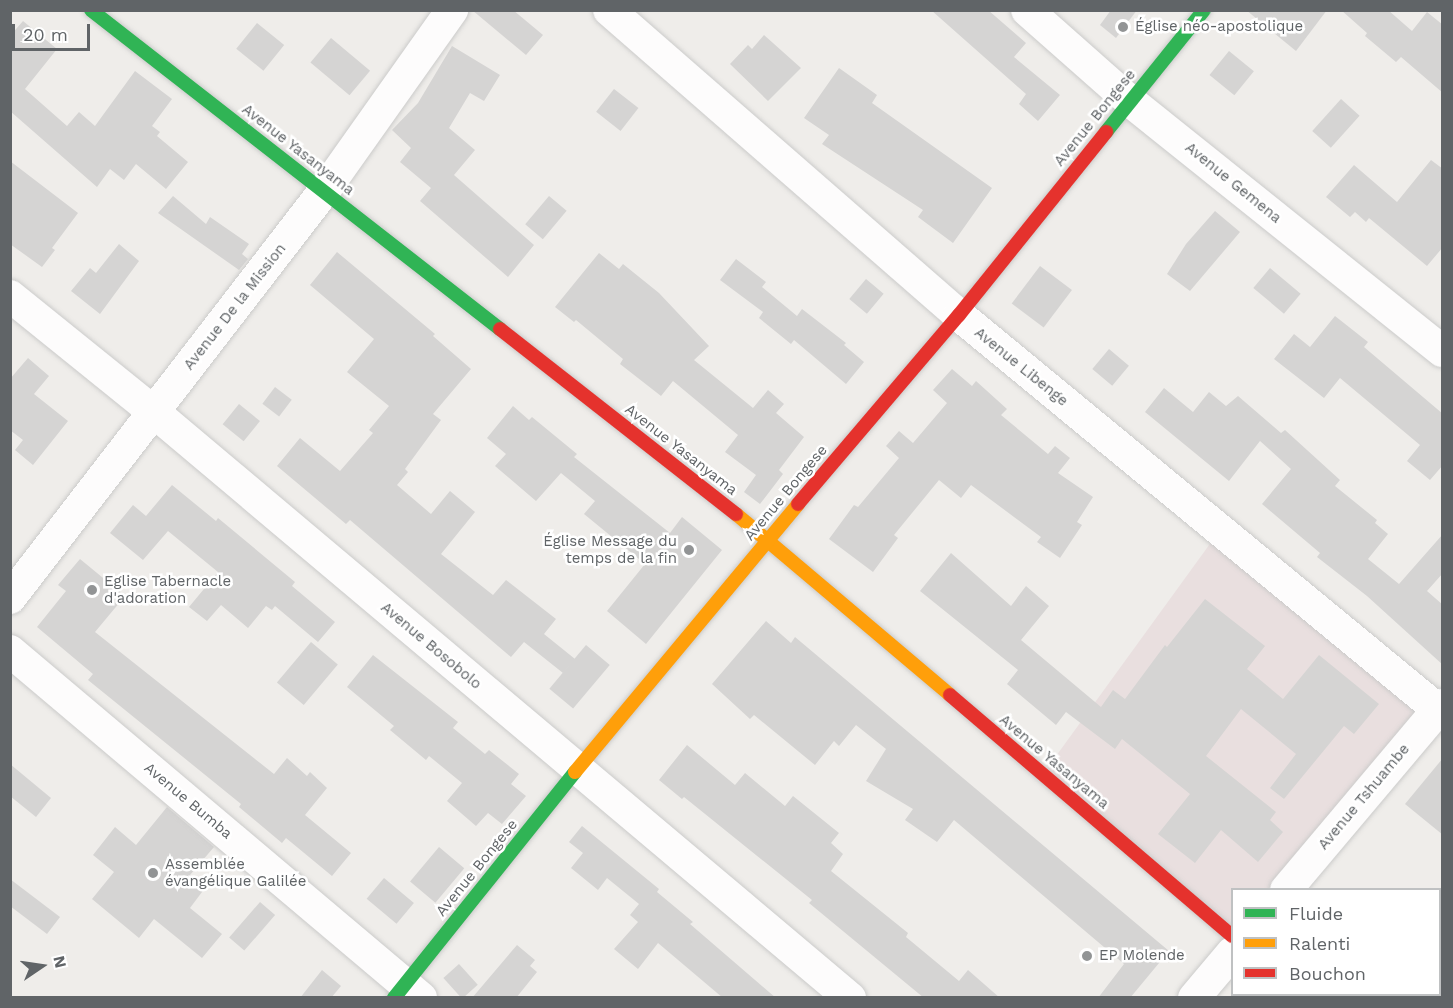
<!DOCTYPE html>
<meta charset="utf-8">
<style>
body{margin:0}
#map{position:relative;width:1453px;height:1008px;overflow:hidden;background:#efedea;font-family:"Work Sans",sans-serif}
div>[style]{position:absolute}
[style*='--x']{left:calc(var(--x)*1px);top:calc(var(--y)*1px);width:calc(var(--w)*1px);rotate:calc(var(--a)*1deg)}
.medical>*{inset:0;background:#e9dfdf}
.building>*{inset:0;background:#d5d4d3;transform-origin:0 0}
.roads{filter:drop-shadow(0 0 2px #cbcbca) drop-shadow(0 0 2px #cbcbca)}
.street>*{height:32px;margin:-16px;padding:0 16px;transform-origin:16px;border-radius:16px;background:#fdfcfc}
.fast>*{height:14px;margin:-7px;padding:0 7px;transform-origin:7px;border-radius:7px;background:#30b455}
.slow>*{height:14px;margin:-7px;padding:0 7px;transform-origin:7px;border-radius:7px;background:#ff9f0a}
.jam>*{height:14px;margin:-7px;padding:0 7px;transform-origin:7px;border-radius:7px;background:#e5322d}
.dots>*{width:16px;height:16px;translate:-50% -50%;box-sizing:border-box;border:3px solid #fff;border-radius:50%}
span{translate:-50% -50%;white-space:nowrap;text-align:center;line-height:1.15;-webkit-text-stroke:5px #fff;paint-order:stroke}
.poi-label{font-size:15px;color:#606467}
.left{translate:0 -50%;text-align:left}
.right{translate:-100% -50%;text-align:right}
.street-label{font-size:15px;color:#606467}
.frame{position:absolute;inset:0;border:12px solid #606467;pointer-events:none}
.legend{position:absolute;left:1231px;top:888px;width:210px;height:108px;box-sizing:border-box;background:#fff;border:2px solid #bfc1c2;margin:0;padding:8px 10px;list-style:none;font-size:18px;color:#606467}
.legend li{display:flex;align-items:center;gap:12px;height:30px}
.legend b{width:30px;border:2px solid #bfc1c2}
.north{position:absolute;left:12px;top:936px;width:60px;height:60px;-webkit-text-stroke:4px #fff;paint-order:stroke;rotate:77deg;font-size:16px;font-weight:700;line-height:24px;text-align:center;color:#606467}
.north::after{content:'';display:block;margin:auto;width:21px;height:27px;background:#606467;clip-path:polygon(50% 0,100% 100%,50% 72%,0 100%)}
.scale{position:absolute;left:12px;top:24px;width:78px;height:27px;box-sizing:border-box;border:3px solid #606467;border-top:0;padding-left:8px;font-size:18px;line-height:21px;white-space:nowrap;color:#606467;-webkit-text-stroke:4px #fff;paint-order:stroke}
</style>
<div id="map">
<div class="medical">
<i style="clip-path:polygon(1220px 530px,1439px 710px,1286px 889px,1232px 890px,1232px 936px,1043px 774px)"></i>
</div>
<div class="building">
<i style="clip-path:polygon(472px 10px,513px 10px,543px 35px,526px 55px)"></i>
<i style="clip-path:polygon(931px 10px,988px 10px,1026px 43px,1014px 57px,1060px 95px,1038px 121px,1019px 104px,1026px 94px)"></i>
<i style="clip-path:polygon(1111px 10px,1137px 10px,1116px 38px,1100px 25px)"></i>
<i style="clip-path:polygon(1246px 10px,1327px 10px,1296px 51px)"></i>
<i style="clip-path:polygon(1341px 10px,1388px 10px,1412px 31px,1427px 12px,1443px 25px,1443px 93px,1401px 57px,1396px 62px,1365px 36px,1367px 33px)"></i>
<i style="clip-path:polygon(23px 21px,57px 49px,25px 89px,67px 126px,79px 112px,95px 126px,135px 71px,172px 99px,152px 126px,160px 132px,157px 136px,188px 162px,166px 189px,136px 164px,124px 180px,110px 169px,97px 187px,10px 111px,10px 36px)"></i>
<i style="left:257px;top:23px;width:35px;height:33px;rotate:39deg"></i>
<i style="clip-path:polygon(764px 35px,801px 68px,768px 101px,730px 64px,748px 45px,752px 49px)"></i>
<i style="left:331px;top:38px;width:51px;height:32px;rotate:40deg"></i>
<i style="clip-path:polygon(452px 46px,500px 75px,484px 101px,470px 93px,449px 128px,475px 150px,454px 175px,534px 245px,508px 277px,420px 201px,431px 188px,400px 162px,411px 148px,392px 130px,418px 103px)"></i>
<i style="left:1229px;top:51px;width:32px;height:31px;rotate:39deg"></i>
<i style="clip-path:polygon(839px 68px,877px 95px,872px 103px,992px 188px,953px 243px,918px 217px,923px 210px,822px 144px,829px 135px,804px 118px)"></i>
<i style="left:614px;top:89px;width:31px;height:29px;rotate:38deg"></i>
<i style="left:1341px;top:99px;width:25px;height:43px;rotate:42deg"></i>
<i style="clip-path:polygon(1431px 160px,1443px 169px,1443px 247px,1427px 266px,1369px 218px,1366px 222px,1355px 212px,1350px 217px,1326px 197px,1354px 165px,1397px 202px)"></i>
<i style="clip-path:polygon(10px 161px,78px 213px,52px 248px,55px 250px,42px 267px,10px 244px)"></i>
<i style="clip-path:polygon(173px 196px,206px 224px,210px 217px,249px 244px,242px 254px,248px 259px,239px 270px,158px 213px)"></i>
<i style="left:549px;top:196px;width:23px;height:37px;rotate:40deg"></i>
<i style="clip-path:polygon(1215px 211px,1240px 232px,1190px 291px,1167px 274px,1186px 244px)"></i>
<i style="clip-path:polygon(119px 244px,139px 261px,100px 314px,71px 291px,90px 268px,96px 273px)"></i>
<i style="clip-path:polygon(337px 252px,435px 334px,433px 336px,471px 369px,433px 414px,441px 420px,405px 469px,408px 472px,397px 485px,431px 514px,450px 491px,475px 512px,441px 554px,493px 595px,506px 580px,556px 619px,544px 634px,575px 659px,563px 673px,524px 642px,511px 657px,350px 520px,346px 524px,277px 466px,300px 438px,340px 471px,373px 433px,369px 430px,389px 406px,347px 372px,374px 339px,310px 285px)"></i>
<i style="clip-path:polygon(599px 253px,619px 269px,623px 264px,659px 293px,709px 346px,694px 360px,753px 408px,768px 390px,784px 404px,776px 413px,804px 437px,779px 470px,783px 474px,760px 504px,744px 492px,756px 475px,725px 452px,738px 435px,673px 381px,661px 396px,620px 364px,623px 359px,576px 320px,574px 322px,555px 307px)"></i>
<i style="clip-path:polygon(736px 259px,766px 282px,762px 287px,797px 316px,802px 309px,846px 343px,844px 345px,864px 362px,846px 384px,794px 340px,791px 344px,759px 318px,763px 312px,720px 280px)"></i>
<i style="left:1040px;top:266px;width:40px;height:47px;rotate:37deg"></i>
<i style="left:1270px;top:268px;width:40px;height:26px;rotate:40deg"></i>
<i style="left:866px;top:279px;width:23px;height:26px;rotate:40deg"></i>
<i style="clip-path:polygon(1335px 316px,1368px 342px,1364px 347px,1443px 414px,1443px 465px,1430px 480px,1407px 461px,1420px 445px,1340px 378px,1324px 398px,1274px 359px,1294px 334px,1310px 347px)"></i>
<i style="left:1109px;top:349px;width:26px;height:26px;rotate:40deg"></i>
<i style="clip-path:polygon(28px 358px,49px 376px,34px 394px,68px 421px,33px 465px,15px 450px,23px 440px,10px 430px,10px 379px)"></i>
<i style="clip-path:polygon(952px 369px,972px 386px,976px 381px,1007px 409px,1001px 415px,1048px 454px,1055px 446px,1070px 458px,1058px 473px,1093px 497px,1077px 522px,1082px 525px,1060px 558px,1037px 542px,1041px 537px,971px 485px,961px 498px,939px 480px,894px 535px,898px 538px,873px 572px,829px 539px,854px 505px,858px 507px,899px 458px,886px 446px,899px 431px,913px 443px,947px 403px,933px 390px)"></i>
<i style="left:275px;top:387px;width:21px;height:21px;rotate:37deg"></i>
<i style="clip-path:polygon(1164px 388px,1193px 412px,1209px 392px,1226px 406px,1238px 396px,1281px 433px,1285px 430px,1340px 480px,1335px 486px,1377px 520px,1375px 523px,1388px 534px,1368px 559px,1399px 584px,1443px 534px,1443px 573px,1427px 591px,1443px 605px,1443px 665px,1367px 596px,1317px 557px,1320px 553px,1262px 504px,1291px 469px,1260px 441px,1229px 481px,1145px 412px)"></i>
<i style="left:239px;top:404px;width:27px;height:26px;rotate:39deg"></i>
<i style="clip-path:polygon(513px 406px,529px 420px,532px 417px,577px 454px,574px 457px,670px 533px,682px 517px,722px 550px,646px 644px,607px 611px,645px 564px,584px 514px,595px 501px,561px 473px,536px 501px,495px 466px,506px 454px,487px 438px)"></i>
<i style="clip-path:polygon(172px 485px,216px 521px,218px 518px,295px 582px,292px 586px,335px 622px,318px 642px,275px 606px,272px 610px,266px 606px,248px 628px,221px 605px,207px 621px,189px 607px,218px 572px,168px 531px,143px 560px,110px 533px,133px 505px,146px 516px)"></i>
<i style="clip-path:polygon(951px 553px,1011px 606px,1026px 586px,1049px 606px,1021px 640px,1101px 707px,1113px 690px,1125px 699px,1165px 645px,1167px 647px,1205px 599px,1265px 646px,1247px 669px,1283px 699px,1319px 655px,1379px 704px,1354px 734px,1344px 726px,1284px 799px,1270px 788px,1296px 754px,1241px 709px,1206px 756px,1276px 812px,1270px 820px,1283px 832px,1258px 862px,1221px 830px,1195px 863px,1158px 834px,1190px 794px,1122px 739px,1115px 749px,1066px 712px,1056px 725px,1007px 684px,1018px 670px,920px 591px)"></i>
<i style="clip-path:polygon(80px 559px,125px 596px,95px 632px,274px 774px,287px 758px,307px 776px,310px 772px,327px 788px,305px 815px,351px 853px,332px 876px,286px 838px,282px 843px,239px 807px,241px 804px,88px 680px,93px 674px,37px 627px,66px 591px,58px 585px)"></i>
<i style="clip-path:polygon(766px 621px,791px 643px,795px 637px,1169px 951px,1130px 998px,1098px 998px,1124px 964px,954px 820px,937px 842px,905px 820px,913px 809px,866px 781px,886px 749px,856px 725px,839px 746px,834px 741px,815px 765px,754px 715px,750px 719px,712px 684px)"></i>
<i style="left:311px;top:642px;width:35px;height:53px;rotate:40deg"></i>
<i style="left:586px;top:645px;width:31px;height:57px;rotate:40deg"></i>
<i style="clip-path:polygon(373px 655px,458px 722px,453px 728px,485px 754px,489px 750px,519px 774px,511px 784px,526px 796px,502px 824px,488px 813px,476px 826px,447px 801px,462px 783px,429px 756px,426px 760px,390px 730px,394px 726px,347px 687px)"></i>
<i style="clip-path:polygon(687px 745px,735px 785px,745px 773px,785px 806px,793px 796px,839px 833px,831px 843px,843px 854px,831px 871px,908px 933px,906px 937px,959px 981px,968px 970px,1000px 998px,924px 998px,809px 903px,812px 900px,684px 797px,682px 799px,659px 780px)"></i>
<i style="clip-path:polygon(1443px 758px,1443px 835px,1405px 804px)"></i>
<i style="clip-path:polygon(10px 764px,51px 798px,36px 817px,10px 796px)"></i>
<i style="clip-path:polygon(167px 807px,214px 847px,190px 875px,205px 888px,190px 908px,222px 934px,202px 958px,154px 919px,139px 938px,92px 899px,114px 872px,93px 855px,115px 827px,136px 845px)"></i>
<i style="clip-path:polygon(582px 826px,659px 889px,657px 892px,693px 922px,690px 924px,776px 998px,723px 998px,658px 943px,638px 969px,614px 949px,638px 922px,630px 915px,639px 904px,607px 878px,598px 890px,571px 868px,583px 853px,569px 842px)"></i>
<i style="left:439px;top:847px;width:33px;height:45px;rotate:40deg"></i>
<i style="left:384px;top:878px;width:39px;height:27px;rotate:40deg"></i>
<i style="clip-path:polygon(10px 879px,60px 917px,47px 934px,10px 906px)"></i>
<i style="left:260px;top:902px;width:20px;height:47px;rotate:41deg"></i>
<i style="clip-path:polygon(517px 945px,535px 960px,530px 966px,537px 972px,516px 998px,472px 998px)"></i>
<i style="left:459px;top:964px;width:28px;height:21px;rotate:48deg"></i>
<i style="clip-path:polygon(322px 970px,341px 986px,331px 998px,300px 998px)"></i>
</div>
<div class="roads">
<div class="street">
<i style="--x:609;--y:10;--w:464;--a:41.1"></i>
<i style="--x:959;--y:315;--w:626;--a:39.49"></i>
<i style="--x:1027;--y:10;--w:137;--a:41.5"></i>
<i style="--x:1130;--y:101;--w:400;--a:38.7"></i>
<i style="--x:10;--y:296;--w:185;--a:38.9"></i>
<i style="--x:154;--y:412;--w:910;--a:40.1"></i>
<i style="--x:10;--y:598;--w:514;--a:-52.35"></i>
<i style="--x:324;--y:191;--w:222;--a:-54.7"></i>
<i style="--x:10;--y:651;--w:538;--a:40.17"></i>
<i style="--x:1286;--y:890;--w:242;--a:-49.9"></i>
<i style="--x:1194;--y:998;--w:59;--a:-49.8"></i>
</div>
<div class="fast">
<i style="--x:91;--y:10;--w:519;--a:37.95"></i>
<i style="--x:1106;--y:132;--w:156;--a:-51.2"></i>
<i style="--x:394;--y:998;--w:290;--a:-51.3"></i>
</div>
<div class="slow">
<i style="--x:736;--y:514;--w:280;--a:40.2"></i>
<i style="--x:575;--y:772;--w:349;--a:-50.2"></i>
</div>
<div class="jam">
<i style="--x:500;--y:329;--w:300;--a:38.1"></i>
<i style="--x:798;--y:504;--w:248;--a:-49.6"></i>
<i style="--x:959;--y:315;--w:235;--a:-51.2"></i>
<i style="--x:950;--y:695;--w:371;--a:40.5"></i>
<i style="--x:1300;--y:994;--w:6;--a:45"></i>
</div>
</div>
<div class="dots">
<i style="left:1123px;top:27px;background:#929495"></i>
<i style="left:689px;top:550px;background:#929495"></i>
<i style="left:92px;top:590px;background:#929495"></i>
<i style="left:153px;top:873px;background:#929495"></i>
<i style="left:1087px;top:956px;background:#929495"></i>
</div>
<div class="poi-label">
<span class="left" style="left:1135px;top:27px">Église néo-apostolique</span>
<span class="right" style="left:677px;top:550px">Église Message du<br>temps de la fin</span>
<span class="left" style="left:104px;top:590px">Eglise Tabernacle<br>d'adoration</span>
<span class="left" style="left:165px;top:873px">Assemblée<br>évangélique Galilée</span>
<span class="left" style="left:1099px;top:956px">EP Molende</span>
</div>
<div class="street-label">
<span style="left:1095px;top:118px;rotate:-51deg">Avenue Bongese</span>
<span style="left:298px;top:150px;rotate:38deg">Avenue Yasanyama</span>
<span style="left:1233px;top:183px;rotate:39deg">Avenue Gemena</span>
<span style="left:235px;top:307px;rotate:-52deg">Avenue De la Mission</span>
<span style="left:1021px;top:367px;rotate:39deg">Avenue Libenge</span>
<span style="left:681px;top:450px;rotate:38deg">Avenue Yasanyama</span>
<span style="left:786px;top:493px;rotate:-50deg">Avenue Bongese</span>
<span style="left:431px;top:646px;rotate:40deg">Avenue Bosobolo</span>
<span style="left:1054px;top:762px;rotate:40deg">Avenue Yasanyama</span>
<span style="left:1364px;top:797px;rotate:-50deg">Avenue Tshuambe</span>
<span style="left:188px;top:801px;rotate:40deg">Avenue Bumba</span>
<span style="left:477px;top:868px;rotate:-51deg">Avenue Bongese</span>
</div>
<div class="frame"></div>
<ul class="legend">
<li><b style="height:8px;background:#30b455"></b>Fluide</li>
<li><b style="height:8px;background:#ff9f0a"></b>Ralenti</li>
<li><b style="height:8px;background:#e5322d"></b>Bouchon</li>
</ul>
<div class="north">N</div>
<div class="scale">20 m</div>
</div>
